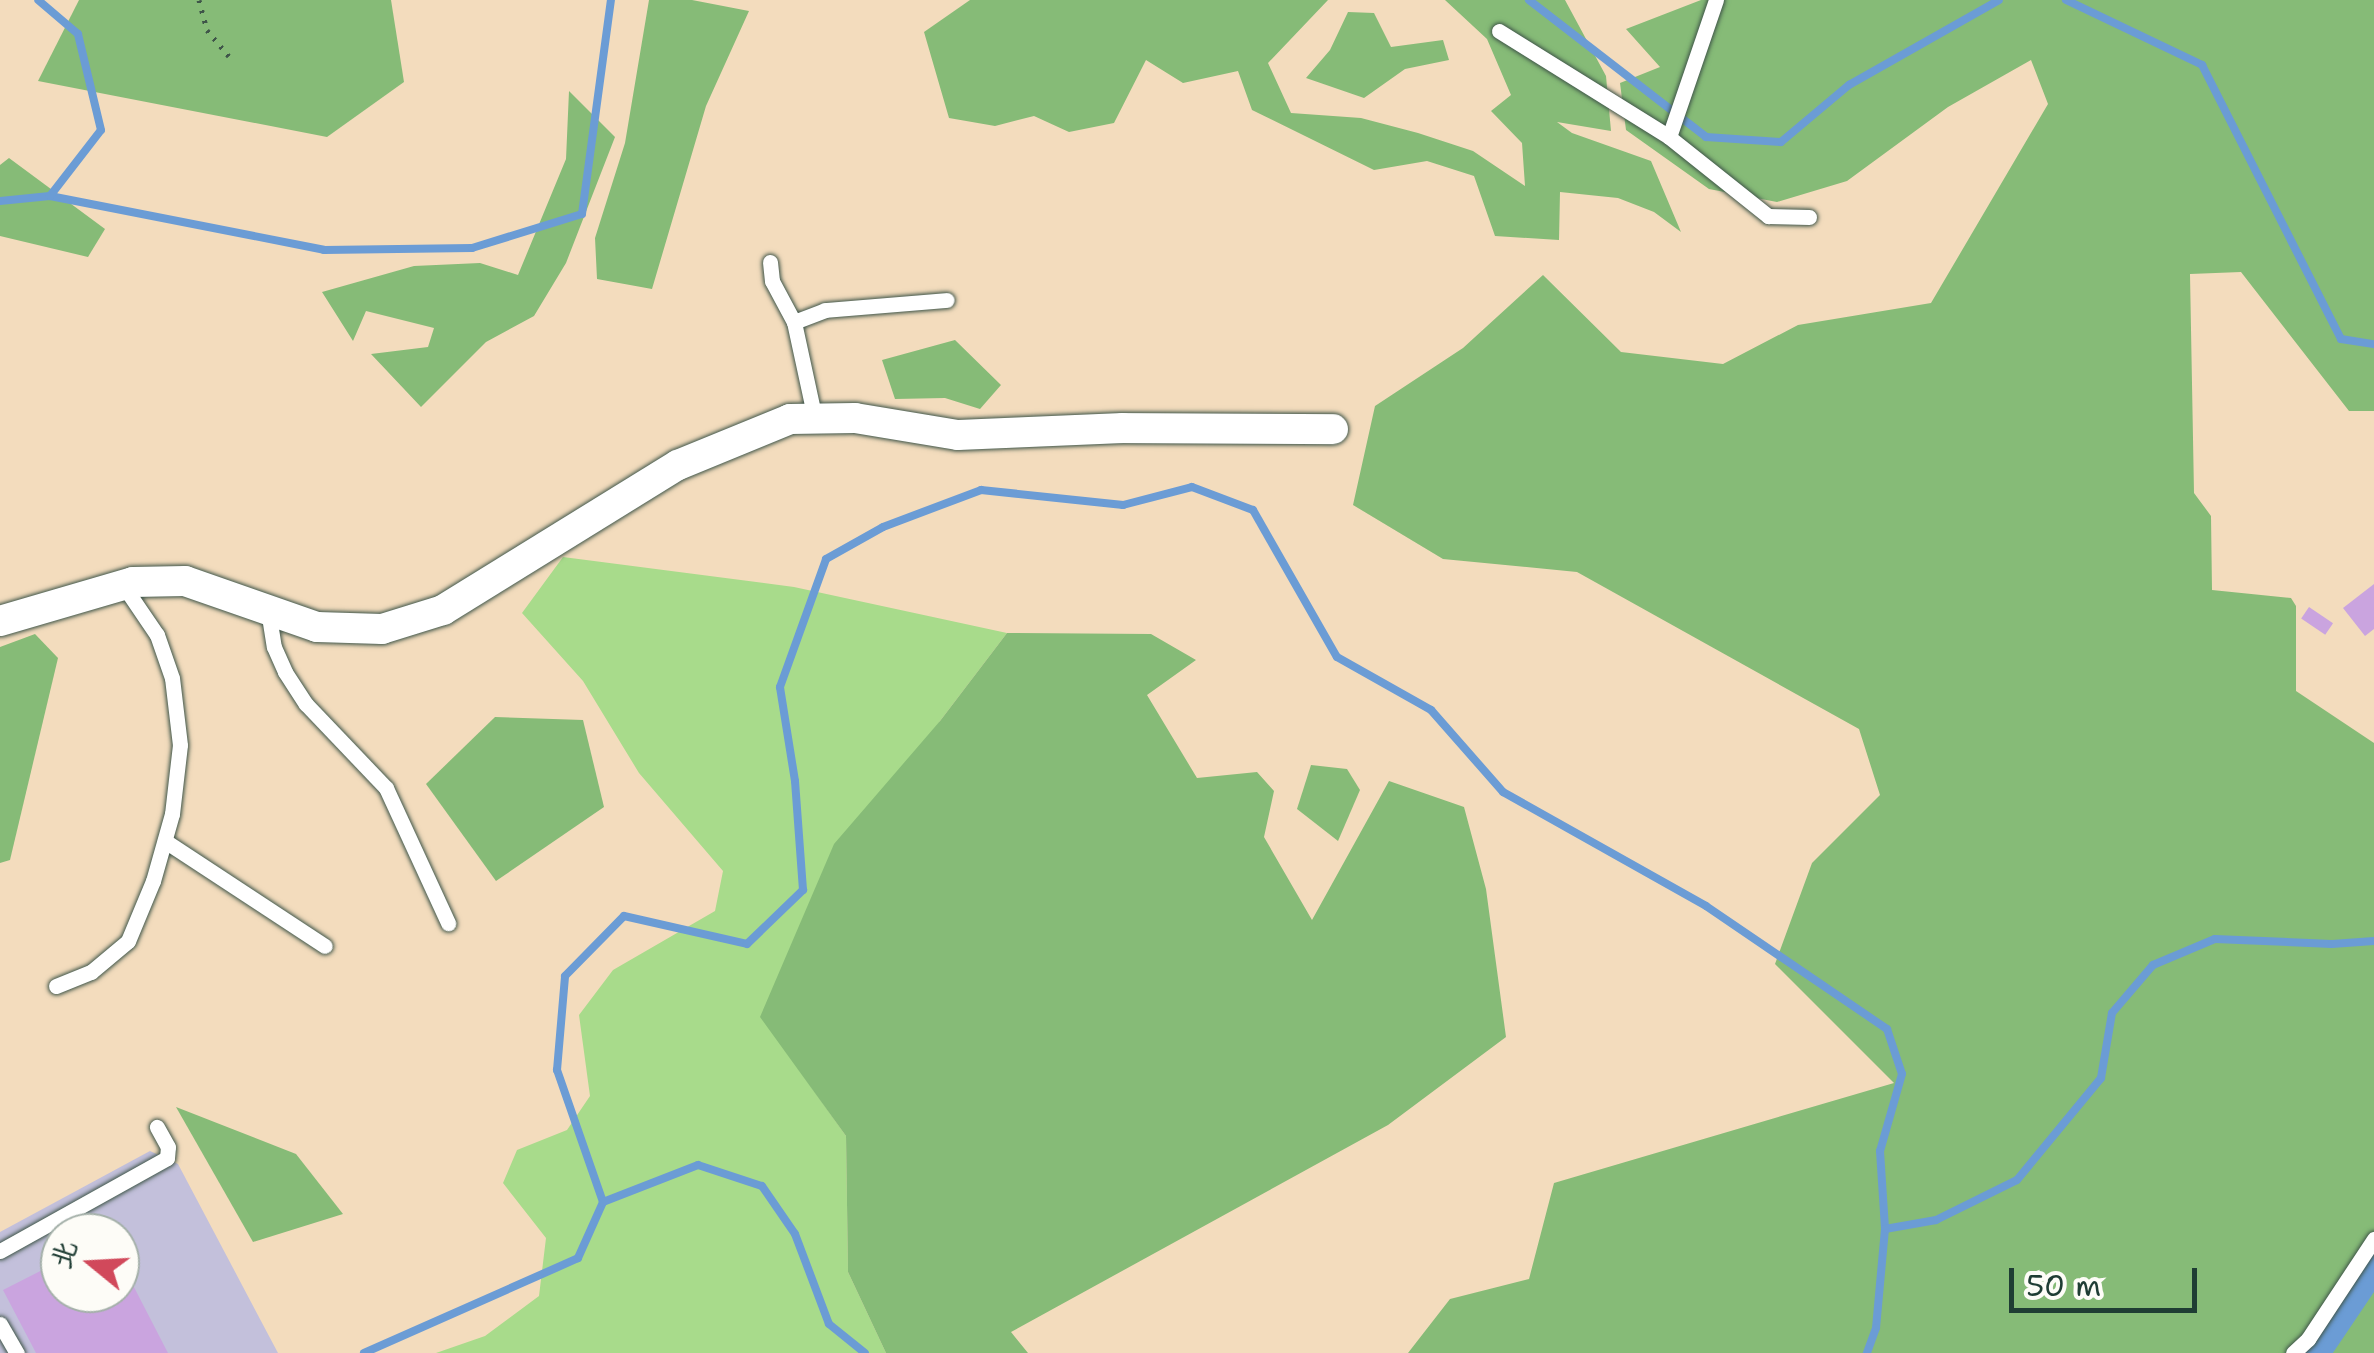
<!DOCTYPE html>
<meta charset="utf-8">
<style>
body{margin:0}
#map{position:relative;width:2374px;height:1353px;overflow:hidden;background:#f3dcbd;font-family:"Shantell Sans","LXGW WenKai TC",sans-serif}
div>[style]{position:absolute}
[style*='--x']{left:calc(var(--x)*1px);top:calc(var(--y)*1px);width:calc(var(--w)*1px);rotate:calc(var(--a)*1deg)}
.industrial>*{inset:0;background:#c3c0db}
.green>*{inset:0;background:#a8db8b}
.forest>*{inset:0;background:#86bb77}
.stream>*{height:8px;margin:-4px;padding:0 4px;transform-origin:4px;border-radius:4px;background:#6b9cd5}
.canal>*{height:28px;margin:-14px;padding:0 14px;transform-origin:14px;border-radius:14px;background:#6b9cd5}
.building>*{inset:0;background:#caa4df;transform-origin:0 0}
.path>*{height:5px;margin-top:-2.5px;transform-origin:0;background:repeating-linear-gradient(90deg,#3f5549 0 2.5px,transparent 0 10.5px)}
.roads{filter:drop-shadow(0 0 2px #3f5549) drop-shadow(0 0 2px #3f5549)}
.service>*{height:15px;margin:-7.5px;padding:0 7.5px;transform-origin:7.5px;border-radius:7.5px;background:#fff}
.minor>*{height:30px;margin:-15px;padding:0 15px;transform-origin:15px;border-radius:15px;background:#fff}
span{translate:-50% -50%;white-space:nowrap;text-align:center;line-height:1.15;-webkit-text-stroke:10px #fdfcf7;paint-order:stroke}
.north{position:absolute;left:40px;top:1213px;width:100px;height:100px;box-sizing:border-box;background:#fdfcf7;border:2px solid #a4b0a9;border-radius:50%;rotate:288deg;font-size:28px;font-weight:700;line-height:40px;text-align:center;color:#1f3d34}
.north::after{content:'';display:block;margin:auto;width:35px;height:45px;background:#d1495b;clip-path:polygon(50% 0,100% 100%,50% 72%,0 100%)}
.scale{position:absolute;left:2009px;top:1268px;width:188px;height:45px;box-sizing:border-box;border:5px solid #1f3d34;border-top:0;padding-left:12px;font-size:30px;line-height:35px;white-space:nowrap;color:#1f3d34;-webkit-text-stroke:8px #fdfcf7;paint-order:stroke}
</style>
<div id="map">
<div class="industrial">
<i style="clip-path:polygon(evenodd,150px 1151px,178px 1164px,278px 1353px,0 1353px,0 1232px,150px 1151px,60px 1233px,120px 1233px,120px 1293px,60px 1293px,60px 1233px)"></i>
</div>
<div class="green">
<i style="clip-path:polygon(563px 557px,794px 587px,1007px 633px,940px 721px,761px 1016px,846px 1136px,848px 1272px,886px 1353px,436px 1353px,485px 1336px,539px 1296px,546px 1238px,503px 1183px,517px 1150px,567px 1130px,590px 1096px,579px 1015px,613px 970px,715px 911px,723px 871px,639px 773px,583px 681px,522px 613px)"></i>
</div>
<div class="forest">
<i style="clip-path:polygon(79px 0,391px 0,404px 82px,327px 137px,38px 81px)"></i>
<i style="clip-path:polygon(649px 0,692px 0,749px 11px,706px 106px,652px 289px,597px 279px,595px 238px,625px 143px)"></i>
<i style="clip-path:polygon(970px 0,1328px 0,1268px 63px,1291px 113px,1361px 118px,1418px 133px,1473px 151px,1525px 186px,1522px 143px,1491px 111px,1511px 95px,1487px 39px,1445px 0,1565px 0,1606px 76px,1611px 131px,1557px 122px,1572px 133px,1651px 161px,1681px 232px,1654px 212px,1618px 198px,1560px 192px,1559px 240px,1495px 236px,1474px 176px,1427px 161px,1374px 170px,1252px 110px,1238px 71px,1183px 83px,1146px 60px,1114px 123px,1069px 132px,1034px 116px,995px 126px,949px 118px,924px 32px)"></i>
<i style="clip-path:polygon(1701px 0,2374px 0,2374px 411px,2349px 411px,2241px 272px,2190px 274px,2194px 493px,2211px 516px,2212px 590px,2291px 598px,2296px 606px,2296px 691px,2374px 743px,2374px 1353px,1408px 1353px,1450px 1299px,1529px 1279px,1554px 1183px,1894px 1083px,1775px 964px,1812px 863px,1880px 795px,1859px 729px,1577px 572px,1443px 559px,1353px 505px,1375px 406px,1463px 348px,1543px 275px,1621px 352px,1723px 364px,1798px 325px,1931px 303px,2048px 104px,2031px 60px,1948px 107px,1847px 181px,1777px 202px,1709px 189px,1626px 130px,1620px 83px,1660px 67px,1626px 29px)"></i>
<i style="clip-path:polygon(1348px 12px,1374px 13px,1391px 47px,1443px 40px,1449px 60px,1405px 69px,1364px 98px,1306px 78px,1330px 50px)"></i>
<i style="clip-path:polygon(569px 91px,615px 137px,566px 263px,534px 316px,486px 342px,421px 407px,371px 354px,428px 347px,434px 328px,366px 311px,353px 341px,322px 292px,414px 266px,480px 263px,518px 275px,566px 159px)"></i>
<i style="clip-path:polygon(9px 158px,105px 229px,88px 257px,0 236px,0 165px)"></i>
<i style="clip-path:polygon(955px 340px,1001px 385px,980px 409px,945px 398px,895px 399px,882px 360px)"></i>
<i style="clip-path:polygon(1007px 633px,1151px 634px,1196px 660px,1147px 695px,1197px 778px,1257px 772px,1274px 791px,1264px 837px,1312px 920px,1389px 781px,1464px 807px,1486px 889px,1506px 1037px,1388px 1125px,1011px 1332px,1028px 1353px,886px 1353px,848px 1272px,846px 1136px,760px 1017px,834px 844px,940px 721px)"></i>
<i style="clip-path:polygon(35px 634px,58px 658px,10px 860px,0 863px,0 647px)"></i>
<i style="clip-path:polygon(495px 717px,583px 720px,604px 807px,496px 881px,426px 784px)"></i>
<i style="clip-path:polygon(1311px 765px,1347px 769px,1360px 790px,1338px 841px,1297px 809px)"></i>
<i style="clip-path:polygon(176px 1107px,296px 1154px,343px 1214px,253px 1242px)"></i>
</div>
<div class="stream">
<i style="--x:1529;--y:0;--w:224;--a:37.7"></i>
<i style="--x:1706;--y:137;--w:75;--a:3.8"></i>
<i style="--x:1781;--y:142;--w:89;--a:-40"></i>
<i style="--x:1849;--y:85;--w:172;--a:-29.5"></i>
<i style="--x:2066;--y:0;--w:151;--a:25.5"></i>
<i style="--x:2202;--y:65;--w:307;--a:63.1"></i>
<i style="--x:2341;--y:339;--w:33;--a:9"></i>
<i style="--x:50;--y:196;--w:279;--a:11.1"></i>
<i style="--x:324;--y:250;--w:148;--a:-0.8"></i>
<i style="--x:472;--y:248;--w:115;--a:-17.2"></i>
<i style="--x:582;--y:214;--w:216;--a:-82.3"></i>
<i style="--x:0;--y:201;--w:50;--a:-5.7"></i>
<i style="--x:50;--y:196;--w:83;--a:-52.3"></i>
<i style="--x:101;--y:130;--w:99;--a:-103.5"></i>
<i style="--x:78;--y:34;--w:52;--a:-139.6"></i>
<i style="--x:603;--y:1202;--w:140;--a:-109.2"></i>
<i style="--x:557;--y:1070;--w:94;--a:-85.1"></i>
<i style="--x:565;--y:976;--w:84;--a:-45.5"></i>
<i style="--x:624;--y:916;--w:126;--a:12.8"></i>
<i style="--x:747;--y:944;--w:78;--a:-44"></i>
<i style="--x:803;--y:890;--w:109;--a:-94.2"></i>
<i style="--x:795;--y:781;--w:95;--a:-99.1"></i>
<i style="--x:780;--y:687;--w:136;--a:-70.2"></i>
<i style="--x:826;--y:559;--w:65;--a:-29.3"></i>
<i style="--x:883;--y:527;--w:105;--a:-20.7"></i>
<i style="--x:981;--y:490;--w:143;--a:6"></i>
<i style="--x:1123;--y:505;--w:71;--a:-14.6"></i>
<i style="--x:1192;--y:487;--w:65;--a:20.7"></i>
<i style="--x:1253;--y:510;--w:169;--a:60.3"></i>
<i style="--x:1337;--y:657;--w:108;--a:29.4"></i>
<i style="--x:1431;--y:710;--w:109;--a:48.7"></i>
<i style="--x:1503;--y:792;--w:233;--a:29.3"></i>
<i style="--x:1706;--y:906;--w:219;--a:34.2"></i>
<i style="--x:1887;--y:1029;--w:47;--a:71.6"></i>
<i style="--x:1902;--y:1074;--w:80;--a:105.9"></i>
<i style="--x:1880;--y:1151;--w:78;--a:86.3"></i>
<i style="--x:1885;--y:1229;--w:99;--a:95.2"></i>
<i style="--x:1876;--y:1328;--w:27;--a:110"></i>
<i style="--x:1885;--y:1229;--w:52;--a:-10"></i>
<i style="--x:1936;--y:1220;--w:90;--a:-26.3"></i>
<i style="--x:2017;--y:1180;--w:132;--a:-50.5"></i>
<i style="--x:2101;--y:1078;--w:66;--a:-80.4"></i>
<i style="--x:2112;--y:1013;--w:63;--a:-49.5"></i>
<i style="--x:2153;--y:965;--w:67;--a:-22.8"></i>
<i style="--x:2215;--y:939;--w:117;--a:2.4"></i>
<i style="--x:2332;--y:944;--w:42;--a:-4.1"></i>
<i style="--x:364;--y:1353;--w:234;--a:-23.9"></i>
<i style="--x:578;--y:1258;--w:61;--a:-65.9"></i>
<i style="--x:603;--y:1202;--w:102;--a:-21.3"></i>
<i style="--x:698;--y:1165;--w:67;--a:18.2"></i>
<i style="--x:762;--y:1186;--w:58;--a:55.5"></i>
<i style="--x:795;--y:1234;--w:96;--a:69.3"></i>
<i style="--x:829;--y:1324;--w:46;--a:38.9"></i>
</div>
<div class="canal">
<i style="--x:2316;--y:1353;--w:104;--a:-56"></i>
</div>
<div class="building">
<i style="clip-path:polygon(2374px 584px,2374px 629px,2365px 636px,2343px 608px)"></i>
<i style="left:2309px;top:607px;width:29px;height:14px;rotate:34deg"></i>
<i style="clip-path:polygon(120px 1260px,168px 1353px,36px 1353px,3px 1290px,60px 1261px,60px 1293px,120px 1293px)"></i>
</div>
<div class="path">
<i style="--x:199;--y:0;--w:31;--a:75"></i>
<i style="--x:207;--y:30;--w:34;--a:50"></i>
</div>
<div class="roads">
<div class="service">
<i style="--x:1499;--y:31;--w:200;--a:31.9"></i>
<i style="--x:1669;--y:137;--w:145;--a:-71.1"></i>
<i style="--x:1669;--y:137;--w:127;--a:38.6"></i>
<i style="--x:1768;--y:216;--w:41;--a:1.4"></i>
<i style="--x:770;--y:262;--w:19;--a:84"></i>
<i style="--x:772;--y:281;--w:47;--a:61.8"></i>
<i style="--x:794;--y:322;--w:99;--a:77.8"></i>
<i style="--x:794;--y:322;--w:33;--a:-21"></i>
<i style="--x:825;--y:310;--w:122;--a:-4.7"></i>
<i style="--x:268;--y:610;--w:37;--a:81"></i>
<i style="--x:274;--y:647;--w:27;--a:66"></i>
<i style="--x:285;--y:672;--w:38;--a:57"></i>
<i style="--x:306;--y:704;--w:116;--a:46.4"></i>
<i style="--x:386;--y:788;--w:149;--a:65.3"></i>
<i style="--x:165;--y:841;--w:191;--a:33.3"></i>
<i style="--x:56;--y:986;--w:38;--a:-22"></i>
<i style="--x:91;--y:972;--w:48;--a:-40"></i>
<i style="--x:128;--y:941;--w:65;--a:-67.4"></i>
<i style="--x:153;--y:881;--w:70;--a:-74.2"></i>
<i style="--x:172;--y:814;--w:69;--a:-83.4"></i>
<i style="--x:180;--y:745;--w:67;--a:-96.8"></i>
<i style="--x:172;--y:678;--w:46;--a:-109.2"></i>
<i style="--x:157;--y:635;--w:60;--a:-124.2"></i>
<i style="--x:0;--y:1251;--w:191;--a:-29.1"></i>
<i style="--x:167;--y:1158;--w:11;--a:-85"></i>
<i style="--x:168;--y:1147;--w:23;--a:-119"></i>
<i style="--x:0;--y:1324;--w:34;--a:60"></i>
<i style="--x:2293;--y:1353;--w:21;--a:-43"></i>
<i style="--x:2308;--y:1339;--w:120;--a:-56.6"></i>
</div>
<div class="minor">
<i style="--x:0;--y:621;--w:139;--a:-16.3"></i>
<i style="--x:133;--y:582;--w:52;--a:-1.1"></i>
<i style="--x:185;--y:581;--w:140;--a:19.2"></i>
<i style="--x:317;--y:627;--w:65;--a:1.8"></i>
<i style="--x:382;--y:629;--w:64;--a:-17.3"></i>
<i style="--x:443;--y:610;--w:276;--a:-31.7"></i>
<i style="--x:678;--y:465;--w:121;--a:-22.3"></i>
<i style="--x:790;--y:419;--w:65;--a:-0.9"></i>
<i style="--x:855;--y:418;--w:104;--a:9.4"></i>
<i style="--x:958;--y:435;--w:165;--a:-2.4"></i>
<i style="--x:1123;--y:428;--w:210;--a:0.3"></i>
</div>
</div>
<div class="north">北</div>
<div class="scale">50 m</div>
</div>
